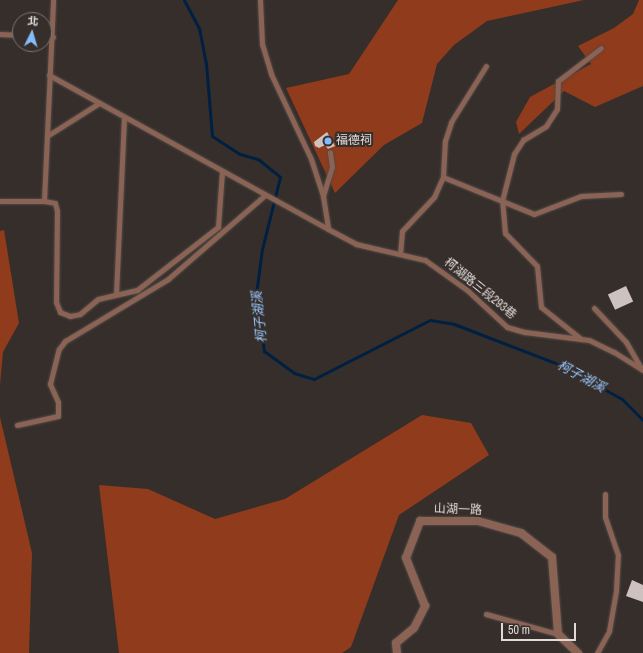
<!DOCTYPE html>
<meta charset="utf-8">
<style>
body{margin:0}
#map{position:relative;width:643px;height:653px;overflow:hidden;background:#362e2b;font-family:"Archivo Narrow","Noto Sans TC",sans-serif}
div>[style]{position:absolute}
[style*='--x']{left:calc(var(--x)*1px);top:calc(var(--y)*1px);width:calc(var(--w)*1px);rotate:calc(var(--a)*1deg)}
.forest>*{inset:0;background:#903b1b}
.stream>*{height:3px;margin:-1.5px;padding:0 1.5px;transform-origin:1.5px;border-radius:1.5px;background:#002042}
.building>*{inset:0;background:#cdc2be;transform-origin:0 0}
.roads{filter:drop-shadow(0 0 1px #514a47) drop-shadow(0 0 1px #514a47)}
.lane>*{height:5px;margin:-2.5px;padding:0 2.5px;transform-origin:2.5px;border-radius:2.5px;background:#8a6355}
.street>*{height:8px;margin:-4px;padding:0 4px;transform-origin:4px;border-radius:4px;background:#8a6355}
.dots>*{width:11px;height:11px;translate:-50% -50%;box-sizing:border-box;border:2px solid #362e2b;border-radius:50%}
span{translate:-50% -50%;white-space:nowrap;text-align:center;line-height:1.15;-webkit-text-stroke:4px #362e2b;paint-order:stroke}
.poi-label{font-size:12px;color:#e0dbd9}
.left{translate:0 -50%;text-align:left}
.street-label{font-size:12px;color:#e0dbd9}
.water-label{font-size:13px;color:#97c7fd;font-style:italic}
.north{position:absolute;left:12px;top:12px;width:40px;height:40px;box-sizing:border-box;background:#362e2b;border:1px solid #7a7371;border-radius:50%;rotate:5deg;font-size:11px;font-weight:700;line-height:16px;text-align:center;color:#e0dbd9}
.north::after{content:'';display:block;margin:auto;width:14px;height:18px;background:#84bcfb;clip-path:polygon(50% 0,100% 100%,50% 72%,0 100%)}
.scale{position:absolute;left:501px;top:623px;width:75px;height:18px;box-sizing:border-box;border:2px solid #e0dbd9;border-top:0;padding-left:5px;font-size:12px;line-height:14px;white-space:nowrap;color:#e0dbd9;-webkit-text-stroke:3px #362e2b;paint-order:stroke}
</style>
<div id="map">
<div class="forest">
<i style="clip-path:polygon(398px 0,584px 0,487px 21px,454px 45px,437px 64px,422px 123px,384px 145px,335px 193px,286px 88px,349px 74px)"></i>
<i style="clip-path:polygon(639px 0,643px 0,643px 86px,595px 107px,564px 91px,519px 134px,516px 122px,530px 97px,591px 64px,578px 46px,614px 28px,633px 14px)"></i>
<i style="clip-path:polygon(4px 230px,19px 323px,3px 352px,0 385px,0 231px)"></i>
<i style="clip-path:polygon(422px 415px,471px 423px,489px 455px,399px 515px,351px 647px,342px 653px,119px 653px,99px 485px,148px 489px,215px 519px,285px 499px)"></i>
<i style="clip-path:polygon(0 417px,32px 553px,29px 653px,0 653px)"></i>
</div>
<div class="stream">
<i style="--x:184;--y:0;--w:32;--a:62"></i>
<i style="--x:199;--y:28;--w:36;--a:79"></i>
<i style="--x:206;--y:63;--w:73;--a:85.3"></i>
<i style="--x:212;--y:136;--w:33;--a:33"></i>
<i style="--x:240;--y:154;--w:19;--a:16"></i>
<i style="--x:258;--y:159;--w:28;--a:39"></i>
<i style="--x:280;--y:177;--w:74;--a:104"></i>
<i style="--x:262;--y:249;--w:45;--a:97.6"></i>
<i style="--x:256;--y:294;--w:58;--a:82"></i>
<i style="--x:264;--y:351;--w:37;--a:36"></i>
<i style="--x:294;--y:373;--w:21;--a:17"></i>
<i style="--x:314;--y:379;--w:130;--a:-27"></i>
<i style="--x:430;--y:320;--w:24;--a:9"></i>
<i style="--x:454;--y:324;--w:111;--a:21"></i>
<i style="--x:558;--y:364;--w:73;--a:28.7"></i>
<i style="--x:622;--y:399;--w:30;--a:45"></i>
</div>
<div class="building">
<i style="clip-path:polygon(327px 132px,335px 146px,328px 149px,325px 145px,319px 148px,315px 146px,314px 142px)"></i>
<i style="left:626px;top:286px;width:17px;height:20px;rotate:65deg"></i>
<i style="clip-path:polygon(632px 580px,643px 585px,643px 602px,626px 596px)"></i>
</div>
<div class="roads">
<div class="lane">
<i style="--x:260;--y:0;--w:44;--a:87.4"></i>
<i style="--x:262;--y:44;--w:31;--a:73"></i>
<i style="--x:271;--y:74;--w:94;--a:64.8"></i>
<i style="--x:311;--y:159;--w:39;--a:72"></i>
<i style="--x:323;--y:196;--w:33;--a:81"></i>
<i style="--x:328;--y:229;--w:32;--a:28"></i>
<i style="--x:356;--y:244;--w:71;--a:13.1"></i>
<i style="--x:425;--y:260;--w:52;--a:35.5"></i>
<i style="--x:467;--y:290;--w:54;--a:42.8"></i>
<i style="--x:507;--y:327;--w:19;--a:16"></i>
<i style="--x:525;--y:332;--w:64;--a:7.1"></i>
<i style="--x:589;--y:340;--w:28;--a:26"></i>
<i style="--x:614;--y:352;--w:34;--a:32"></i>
<i style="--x:0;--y:34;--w:20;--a:3"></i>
<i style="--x:44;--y:36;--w:9;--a:6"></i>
<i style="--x:49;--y:75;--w:319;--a:28.9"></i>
<i style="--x:47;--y:136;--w:62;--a:-32.4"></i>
<i style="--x:443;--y:177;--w:36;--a:-87"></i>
<i style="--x:445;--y:141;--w:20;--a:-72"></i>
<i style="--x:451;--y:122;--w:66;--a:-58"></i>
<i style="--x:323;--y:196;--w:30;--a:-73"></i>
<i style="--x:332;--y:167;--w:15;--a:-98"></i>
<i style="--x:0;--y:201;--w:44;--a:0"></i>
<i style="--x:44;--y:201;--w:201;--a:-87.4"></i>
<i style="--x:44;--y:201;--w:11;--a:10"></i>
<i style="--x:55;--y:203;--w:8;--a:76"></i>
<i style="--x:57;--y:211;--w:91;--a:90.6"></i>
<i style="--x:56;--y:302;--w:11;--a:68"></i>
<i style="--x:60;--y:312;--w:11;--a:22"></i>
<i style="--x:70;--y:316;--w:10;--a:-11"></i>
<i style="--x:80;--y:314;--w:23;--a:-40"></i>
<i style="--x:98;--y:299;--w:40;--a:-13"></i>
<i style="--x:137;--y:290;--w:103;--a:-37.9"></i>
<i style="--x:218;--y:227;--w:56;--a:-85.9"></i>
<i style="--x:400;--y:254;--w:23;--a:-85"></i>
<i style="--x:402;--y:231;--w:47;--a:-46.7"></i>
<i style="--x:434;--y:197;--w:22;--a:-66"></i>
<i style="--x:443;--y:177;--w:98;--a:22.1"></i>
<i style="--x:534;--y:214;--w:50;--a:-21"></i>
<i style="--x:581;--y:196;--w:40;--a:-2.9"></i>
<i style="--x:116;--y:294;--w:177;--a:-87.4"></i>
<i style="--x:594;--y:308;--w:47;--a:46.7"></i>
<i style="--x:626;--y:342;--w:30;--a:60"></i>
<i style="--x:581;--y:339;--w:51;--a:-141.3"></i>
<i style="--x:541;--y:307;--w:41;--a:-95.6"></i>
<i style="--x:537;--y:266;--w:46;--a:-134.1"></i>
<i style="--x:505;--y:233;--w:32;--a:-95"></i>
<i style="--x:502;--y:201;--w:49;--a:-75.7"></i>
<i style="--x:514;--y:154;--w:17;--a:-57"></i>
<i style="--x:523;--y:140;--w:27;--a:-31"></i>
<i style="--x:546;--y:126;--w:20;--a:-57"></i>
<i style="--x:557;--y:109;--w:28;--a:-88"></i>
<i style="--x:558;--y:81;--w:54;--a:-37.5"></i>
<i style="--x:17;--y:425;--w:42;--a:-12.4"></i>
<i style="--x:58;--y:416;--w:14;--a:-90"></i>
<i style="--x:58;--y:402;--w:20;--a:-114"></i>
<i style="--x:50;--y:384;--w:36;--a:-76"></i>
<i style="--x:59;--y:349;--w:10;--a:-53"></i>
<i style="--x:65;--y:341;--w:120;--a:-31"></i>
<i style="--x:168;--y:279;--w:128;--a:-40.9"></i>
<i style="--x:486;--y:614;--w:75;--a:15.5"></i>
<i style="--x:597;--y:653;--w:25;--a:-61"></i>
<i style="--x:609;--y:631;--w:41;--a:-80.1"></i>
<i style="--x:616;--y:591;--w:36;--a:-87"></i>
<i style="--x:618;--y:555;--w:40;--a:-108.9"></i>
<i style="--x:605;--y:517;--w:23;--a:-90"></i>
</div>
<div class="street">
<i style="--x:397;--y:653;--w:10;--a:-96"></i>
<i style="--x:396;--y:643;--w:23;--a:-40"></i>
<i style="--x:414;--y:628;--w:25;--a:-63"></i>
<i style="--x:425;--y:606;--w:52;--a:-111.6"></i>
<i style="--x:406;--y:558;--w:40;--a:-69"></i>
<i style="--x:420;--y:521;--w:58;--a:0"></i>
<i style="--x:478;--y:521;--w:45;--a:15.6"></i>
<i style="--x:521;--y:533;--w:39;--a:38"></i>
<i style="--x:552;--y:557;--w:77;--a:85.5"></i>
<i style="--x:558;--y:634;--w:28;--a:44"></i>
</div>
</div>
<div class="dots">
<i style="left:328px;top:141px;background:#84bcfb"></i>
</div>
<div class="poi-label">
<span class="left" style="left:336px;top:141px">福德祠</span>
</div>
<div class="street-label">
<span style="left:480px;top:289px;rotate:39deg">柯湖路三段293巷</span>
<span style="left:458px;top:510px;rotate:2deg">山湖一路</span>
</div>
<div class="water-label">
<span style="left:260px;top:317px;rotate:-96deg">柯子湖溪</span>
<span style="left:581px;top:377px;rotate:28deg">柯子湖溪</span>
</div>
<div class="north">北</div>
<div class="scale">50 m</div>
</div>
